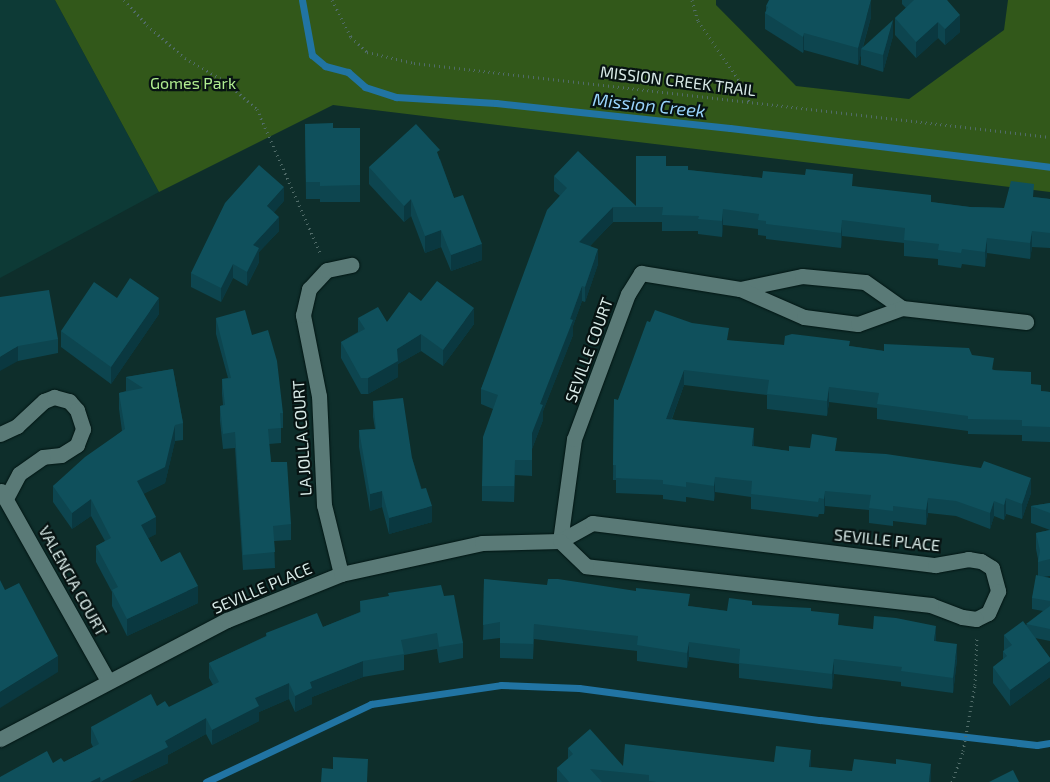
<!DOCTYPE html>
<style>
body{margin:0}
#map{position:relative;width:1050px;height:782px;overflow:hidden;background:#0e2e2b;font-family:"Exo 2",sans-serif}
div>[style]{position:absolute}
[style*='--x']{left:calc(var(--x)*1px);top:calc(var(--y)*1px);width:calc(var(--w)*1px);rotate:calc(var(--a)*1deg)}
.built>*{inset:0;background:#0d3a36}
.green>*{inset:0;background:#32581a}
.stream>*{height:7px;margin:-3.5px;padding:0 3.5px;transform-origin:3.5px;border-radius:3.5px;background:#2174a3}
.path>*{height:3px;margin-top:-1.5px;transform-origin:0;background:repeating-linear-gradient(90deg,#516c69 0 1px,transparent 0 5px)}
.roads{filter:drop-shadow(0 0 1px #001513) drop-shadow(0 0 1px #001513)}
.minor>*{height:15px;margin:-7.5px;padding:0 7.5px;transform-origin:7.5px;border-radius:7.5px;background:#5a7a77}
.wall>*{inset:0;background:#0d454f}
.shaded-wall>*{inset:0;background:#0a3840}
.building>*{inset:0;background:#0f505c}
span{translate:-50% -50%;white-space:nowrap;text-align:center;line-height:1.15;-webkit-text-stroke:4.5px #071312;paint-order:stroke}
.street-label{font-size:16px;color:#d8eae7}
.park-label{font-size:16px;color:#b0ed90}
.water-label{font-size:18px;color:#98d2fa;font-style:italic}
</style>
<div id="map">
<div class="built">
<i style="clip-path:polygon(0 0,55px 0,159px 192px,0 278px)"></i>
</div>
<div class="green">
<i style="clip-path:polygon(55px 0,716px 0,716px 5px,796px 86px,909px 99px,1004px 30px,1008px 0,1050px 0,1050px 192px,333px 105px,159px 192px)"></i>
</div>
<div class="stream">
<i style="--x:302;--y:0;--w:56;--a:79.7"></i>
<i style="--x:312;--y:55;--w:17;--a:40"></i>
<i style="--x:325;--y:66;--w:24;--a:15"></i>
<i style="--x:348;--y:72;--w:23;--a:41"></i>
<i style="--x:365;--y:87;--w:33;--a:18"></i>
<i style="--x:396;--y:97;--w:100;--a:3.4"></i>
<i style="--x:496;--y:103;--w:235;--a:6.1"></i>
<i style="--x:730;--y:128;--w:322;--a:6.9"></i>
<i style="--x:206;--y:782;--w:183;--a:-25.3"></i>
<i style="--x:371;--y:704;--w:131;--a:-8.3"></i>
<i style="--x:501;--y:685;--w:78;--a:2.2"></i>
<i style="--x:579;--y:688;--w:243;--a:7.6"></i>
<i style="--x:820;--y:720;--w:218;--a:6.6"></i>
<i style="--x:1037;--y:745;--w:13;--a:-9"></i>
</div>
<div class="path">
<i style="--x:124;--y:0;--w:34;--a:47"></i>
<i style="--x:147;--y:25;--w:50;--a:41"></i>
<i style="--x:185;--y:58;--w:46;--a:29.9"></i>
<i style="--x:225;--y:81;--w:43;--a:41.2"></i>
<i style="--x:257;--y:109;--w:159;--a:66.3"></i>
<i style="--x:332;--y:0;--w:42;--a:62.8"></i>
<i style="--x:351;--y:37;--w:22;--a:43"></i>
<i style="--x:367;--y:52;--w:48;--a:13.2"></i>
<i style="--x:414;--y:63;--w:640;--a:6.64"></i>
<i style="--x:692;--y:0;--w:22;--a:74"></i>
<i style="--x:698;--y:21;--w:79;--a:55.3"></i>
<i style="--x:743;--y:86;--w:17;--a:69"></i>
<i style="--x:952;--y:782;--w:33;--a:-70"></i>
<i style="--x:963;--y:751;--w:67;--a:-79.7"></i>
<i style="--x:975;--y:685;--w:49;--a:-87.7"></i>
</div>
<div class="roads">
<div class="minor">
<i style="--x:740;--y:289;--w:63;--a:-11.8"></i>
<i style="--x:802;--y:276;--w:63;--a:5.4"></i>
<i style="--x:865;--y:282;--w:45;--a:35.1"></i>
<i style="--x:0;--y:434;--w:19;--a:-25"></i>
<i style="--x:17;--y:426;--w:37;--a:-43"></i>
<i style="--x:44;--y:401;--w:11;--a:-22"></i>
<i style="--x:54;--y:397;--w:16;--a:15"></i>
<i style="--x:69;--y:401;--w:12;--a:48"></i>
<i style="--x:77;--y:410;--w:20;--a:72"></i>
<i style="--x:83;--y:429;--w:17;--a:111"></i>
<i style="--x:77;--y:445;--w:19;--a:148"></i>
<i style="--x:61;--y:455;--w:18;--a:174"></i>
<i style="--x:43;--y:457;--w:29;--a:145"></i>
<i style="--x:19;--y:474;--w:26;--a:118"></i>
<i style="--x:1;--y:491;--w:218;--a:60.6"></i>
<i style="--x:560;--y:541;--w:103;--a:-82.2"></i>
<i style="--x:574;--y:439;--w:155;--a:-69.6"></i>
<i style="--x:628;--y:294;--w:25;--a:-58"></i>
<i style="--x:641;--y:273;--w:100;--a:9.2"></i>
<i style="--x:740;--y:289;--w:70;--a:23.6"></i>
<i style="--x:804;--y:317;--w:54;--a:7.4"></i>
<i style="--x:858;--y:324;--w:47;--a:-20"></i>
<i style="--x:902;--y:308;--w:125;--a:6.4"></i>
<i style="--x:341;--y:574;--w:71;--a:-103.8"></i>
<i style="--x:324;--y:505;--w:109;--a:-92.6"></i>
<i style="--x:319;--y:396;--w:83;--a:-101.2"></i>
<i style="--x:303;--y:315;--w:27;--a:-77"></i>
<i style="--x:309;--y:289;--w:26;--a:-47"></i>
<i style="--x:327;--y:270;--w:25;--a:-12"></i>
<i style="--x:0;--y:739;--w:256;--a:-27.7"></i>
<i style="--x:227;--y:620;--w:123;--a:-22"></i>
<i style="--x:341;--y:574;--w:144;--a:-12.4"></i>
<i style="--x:482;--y:543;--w:78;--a:-1.5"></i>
<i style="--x:560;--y:541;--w:37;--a:-29"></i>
<i style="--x:592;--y:523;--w:346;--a:7"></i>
<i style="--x:935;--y:565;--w:34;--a:-10"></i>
<i style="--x:968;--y:559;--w:13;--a:9"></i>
<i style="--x:981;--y:561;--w:13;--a:32"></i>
<i style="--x:992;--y:568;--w:24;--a:75"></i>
<i style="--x:998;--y:591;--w:24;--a:114"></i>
<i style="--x:988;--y:613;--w:13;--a:153"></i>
<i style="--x:976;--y:619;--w:14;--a:-172"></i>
<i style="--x:962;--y:617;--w:33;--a:-159"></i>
<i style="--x:931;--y:605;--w:347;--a:-173.6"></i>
<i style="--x:586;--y:566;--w:36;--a:-136"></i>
</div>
</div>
<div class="wall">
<i style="clip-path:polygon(902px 0,947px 0,960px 32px,945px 45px,938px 38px,916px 58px,895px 35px,895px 18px,906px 8px,902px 4px)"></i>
<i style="clip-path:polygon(766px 6px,871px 17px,863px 47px,893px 36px,883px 72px,861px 65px,861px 54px,858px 65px,804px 50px,803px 53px,765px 29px,765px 13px,766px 11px)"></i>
<i style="clip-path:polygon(305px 124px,333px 128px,360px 128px,360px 202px,320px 202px,320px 199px,306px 199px)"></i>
<i style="clip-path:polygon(440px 159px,454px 198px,482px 260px,451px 271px,441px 247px,425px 253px,411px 216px,404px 222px,369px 184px,369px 167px)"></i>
<i style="clip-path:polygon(666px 166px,688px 170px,762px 178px,853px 186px,931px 202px,970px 207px,1004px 208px,1034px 197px,1050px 199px,1050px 248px,1032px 247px,1030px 259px,987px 253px,985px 267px,962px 264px,961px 268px,938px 265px,938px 259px,904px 256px,904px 243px,842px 236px,841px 248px,766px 239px,766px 236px,758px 235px,758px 229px,723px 225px,722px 237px,698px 234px,698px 231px,662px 231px,662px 222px,613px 222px,590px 246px,598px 264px,585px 302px,582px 301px,573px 326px,573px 335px,543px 411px,543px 420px,532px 449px,532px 476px,515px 475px,514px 502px,482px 501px,482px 486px,493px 409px,481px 404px,481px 389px,560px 196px,554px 191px,554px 176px,636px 206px)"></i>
<i style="clip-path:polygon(284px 201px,274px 212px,279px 231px,259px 252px,259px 262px,247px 286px,233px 278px,221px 302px,191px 287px,191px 273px)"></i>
<i style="clip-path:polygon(0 297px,58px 339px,58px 353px,18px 361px)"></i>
<i style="clip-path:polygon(117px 298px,159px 314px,111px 384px,61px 347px,61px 331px)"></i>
<i style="clip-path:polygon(421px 301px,474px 324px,443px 366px,421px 351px,398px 364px,398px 377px,368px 394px,361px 394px,341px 358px,341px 342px,358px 332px,358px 318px,387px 322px)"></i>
<i style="clip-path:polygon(216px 318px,252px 335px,283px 413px,283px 428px,281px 428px,281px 443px,269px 444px,271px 462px,291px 524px,291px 540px,274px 541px,275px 568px,243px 570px,235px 448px,223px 449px,220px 421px,220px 406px,223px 405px,222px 394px,222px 379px,228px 378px,216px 334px)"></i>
<i style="clip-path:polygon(650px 322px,729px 341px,784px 345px,850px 346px,884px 351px,972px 355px,994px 370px,1031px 384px,1041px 391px,1050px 392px,1050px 442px,1022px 441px,1022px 435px,968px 434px,968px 431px,877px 419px,877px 408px,829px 402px,827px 416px,767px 409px,767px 395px,684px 385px,672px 419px,754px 443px,754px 446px,789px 451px,837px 451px,1031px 493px,1022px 519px,1006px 514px,1004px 520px,994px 516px,990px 529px,956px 516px,928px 513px,926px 525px,893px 521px,893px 526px,869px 523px,869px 510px,825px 506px,824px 514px,819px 514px,818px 517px,751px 509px,751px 497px,715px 492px,714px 501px,686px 497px,686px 502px,663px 499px,663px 495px,616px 493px,616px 480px,613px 480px,614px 399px,618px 400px)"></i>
<i style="clip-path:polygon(173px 369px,183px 423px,183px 440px,175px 441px,165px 483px,143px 494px,156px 534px,148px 538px,161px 562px,198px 603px,127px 636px,112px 606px,112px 592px,96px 562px,96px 546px,105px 541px,91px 516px,72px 529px,53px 502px,53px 486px,122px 431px,119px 409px,119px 393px,126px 391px,126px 377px)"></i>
<i style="clip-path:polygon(373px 401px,412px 458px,432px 522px,389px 534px,382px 507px,370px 511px,359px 447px,359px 430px,375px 429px,373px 417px)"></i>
<i style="clip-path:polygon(1050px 503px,1050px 530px,1031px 523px,1031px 506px)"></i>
<i style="clip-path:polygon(1050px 530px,1050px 576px,1043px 577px,1050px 578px,1050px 641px,1035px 638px,1050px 658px,1050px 677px,1010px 706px,993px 683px,993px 667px,1003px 659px,1003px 651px,1004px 651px,1004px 635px,1026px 625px,1043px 611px,1032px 609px,1032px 598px,1038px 576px,1038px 559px,1036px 549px,1036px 533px)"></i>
<i style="clip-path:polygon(484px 579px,727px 611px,752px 605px,811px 611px,839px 625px,936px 641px,957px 659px,953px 693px,901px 686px,901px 682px,834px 674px,832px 689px,739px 678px,739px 664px,689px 657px,687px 668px,637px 661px,637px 651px,534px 639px,533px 659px,500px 658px,500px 638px,483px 640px)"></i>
<i style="clip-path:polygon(444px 596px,463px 643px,463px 658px,439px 663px,437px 649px,404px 655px,404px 670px,363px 677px,312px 697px,312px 704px,295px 712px,289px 699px,259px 712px,259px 721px,212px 745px,206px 734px,168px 755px,168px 763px,129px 782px,0 782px,53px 763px,64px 762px,93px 747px,91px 743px,91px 727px,157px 706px,169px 707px,213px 685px,209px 678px,209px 663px,266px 636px,266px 633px,323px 627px,360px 612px,360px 601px)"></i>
<i style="clip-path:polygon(568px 748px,623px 766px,811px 767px,931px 780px,931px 782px,557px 782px,557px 768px,568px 759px)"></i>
</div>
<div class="shaded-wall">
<i style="clip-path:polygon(871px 0,871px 17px,862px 49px,861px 49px,861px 54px,858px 65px,858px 48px)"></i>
<i style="clip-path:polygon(960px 15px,960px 32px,945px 45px,945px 29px)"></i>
<i style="clip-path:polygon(893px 20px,893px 36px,883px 72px,883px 55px)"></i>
<i style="clip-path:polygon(938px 22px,938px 38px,916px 58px,916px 42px)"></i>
<i style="clip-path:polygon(804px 33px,804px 50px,803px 53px,803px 37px)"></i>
<i style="clip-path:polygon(284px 187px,284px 201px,267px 220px,267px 206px)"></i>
<i style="clip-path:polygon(411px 199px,411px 216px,404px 222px,404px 206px)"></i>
<i style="clip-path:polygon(613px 207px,613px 222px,579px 257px,579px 242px)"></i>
<i style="clip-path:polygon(723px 209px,723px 225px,722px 237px,722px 221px)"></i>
<i style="clip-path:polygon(279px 217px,279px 231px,259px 252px,259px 262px,247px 286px,247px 272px,253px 245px)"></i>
<i style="clip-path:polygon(842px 220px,842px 236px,841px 248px,841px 233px)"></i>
<i style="clip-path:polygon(441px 230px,441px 247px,425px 253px,425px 236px)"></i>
<i style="clip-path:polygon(1032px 231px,1032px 247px,1030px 259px,1030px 243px)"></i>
<i style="clip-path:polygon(987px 238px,987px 253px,985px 267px,985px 252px)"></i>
<i style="clip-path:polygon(482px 244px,482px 260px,451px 271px,451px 255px)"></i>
<i style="clip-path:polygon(598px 249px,598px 264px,585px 302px,585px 287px)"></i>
<i style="clip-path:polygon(233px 264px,233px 278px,221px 302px,221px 288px)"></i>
<i style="clip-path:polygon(582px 286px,582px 301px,573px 326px,573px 335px,543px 411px,543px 420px,532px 449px,532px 476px,532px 433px,540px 404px)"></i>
<i style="clip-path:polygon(159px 298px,159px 314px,111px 384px,111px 367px)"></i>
<i style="clip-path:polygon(474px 308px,474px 324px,443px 366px,443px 350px)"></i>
<i style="clip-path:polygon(421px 334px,421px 351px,398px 364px,398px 377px,368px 394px,368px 378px,397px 349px)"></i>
<i style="clip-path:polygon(18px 346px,18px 361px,0 371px,0 357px)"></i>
<i style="clip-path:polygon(684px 370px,684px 385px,666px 434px,666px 419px)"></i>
<i style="clip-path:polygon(829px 387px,829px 402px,827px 416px,827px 401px)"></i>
<i style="clip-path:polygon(175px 425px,175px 441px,165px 483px,137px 497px,137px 481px)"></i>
<i style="clip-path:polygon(754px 428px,754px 443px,752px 461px,752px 446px)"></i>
<i style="clip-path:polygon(715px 477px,715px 492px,714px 501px,714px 486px)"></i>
<i style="clip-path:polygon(1031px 478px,1031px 493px,1022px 519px,1022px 504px)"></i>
<i style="clip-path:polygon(382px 491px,382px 507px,370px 511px,370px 494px)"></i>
<i style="clip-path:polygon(825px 491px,825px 506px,824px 514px,824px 499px)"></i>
<i style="clip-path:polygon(928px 498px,928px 513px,926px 525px,926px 510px)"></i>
<i style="clip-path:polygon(1006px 498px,1006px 514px,1004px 520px,1004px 505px)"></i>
<i style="clip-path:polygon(91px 499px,91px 516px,72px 529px,72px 513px)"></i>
<i style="clip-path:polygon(994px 501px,994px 516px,990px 529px,990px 513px)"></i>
<i style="clip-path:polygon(432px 506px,432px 522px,389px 534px,389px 518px)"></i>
<i style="clip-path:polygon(156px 517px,156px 534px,141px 542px,141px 525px)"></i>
<i style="clip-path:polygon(198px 586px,198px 603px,127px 636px,127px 619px)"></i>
<i style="clip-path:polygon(936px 626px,936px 641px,934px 641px)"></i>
<i style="clip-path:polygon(689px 642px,689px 657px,687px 668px,687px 653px)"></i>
<i style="clip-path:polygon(957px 644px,957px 659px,953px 693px,953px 678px)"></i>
<i style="clip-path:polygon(58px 656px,58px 672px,0 708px,0 692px)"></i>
<i style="clip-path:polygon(834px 659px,834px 674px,832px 689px,832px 674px)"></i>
<i style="clip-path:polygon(363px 661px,363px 677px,312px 697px,312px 704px,295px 712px,295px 696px,310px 682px)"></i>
<i style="clip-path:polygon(1050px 661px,1050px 677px,1010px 706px,1010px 690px)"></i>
<i style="clip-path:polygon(289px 683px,289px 699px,259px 712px,259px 721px,212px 745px,212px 730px,255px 698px)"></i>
<i style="clip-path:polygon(206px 718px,206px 734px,168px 755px,168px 763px,129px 782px,102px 782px,102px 781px,165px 741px)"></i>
<i style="clip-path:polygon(811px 750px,811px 766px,809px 782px,809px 767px)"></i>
<i style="clip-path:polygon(931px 764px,931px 782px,929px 782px)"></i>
<i style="clip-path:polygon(100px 777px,100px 782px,90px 782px)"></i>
</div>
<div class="building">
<i style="clip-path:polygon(769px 0,871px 0,858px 48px,804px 33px,803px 37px,765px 13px,768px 7px,766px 6px)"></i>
<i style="clip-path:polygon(914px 0,947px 0,960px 15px,945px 29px,938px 22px,916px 42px,895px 18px)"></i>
<i style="clip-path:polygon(893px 20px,883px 55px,861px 49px)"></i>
<i style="clip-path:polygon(333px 123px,333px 128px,360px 128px,360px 185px,320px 186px,320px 182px,306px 182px,305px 124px)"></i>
<i style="clip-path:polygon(416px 124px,440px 150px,437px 152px,454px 198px,463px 195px,482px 244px,451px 255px,441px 230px,425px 236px,411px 199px,404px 206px,369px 167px)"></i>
<i style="clip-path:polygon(578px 151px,636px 206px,636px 156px,666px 156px,666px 166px,688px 166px,688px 170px,762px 178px,763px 171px,805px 175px,806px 169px,853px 174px,852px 186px,931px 195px,931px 202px,970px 207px,1004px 208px,1011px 181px,1034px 184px,1033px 197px,1050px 199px,1050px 233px,1032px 231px,1030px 243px,987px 238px,985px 252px,962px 249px,961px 253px,938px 250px,939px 244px,904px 240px,905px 228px,842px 220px,841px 233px,766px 224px,766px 221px,758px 220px,759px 214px,723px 209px,722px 221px,698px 219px,699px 216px,662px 215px,663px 207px,613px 207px,579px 242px,598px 249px,585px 287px,582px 286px,570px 319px,573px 320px,540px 404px,543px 405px,532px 433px,532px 460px,515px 460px,514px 486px,482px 486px,483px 437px,498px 395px,481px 389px,547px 210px,567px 188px,554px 176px)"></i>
<i style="clip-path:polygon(259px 165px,284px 187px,267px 206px,279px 217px,253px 245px,259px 248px,247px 272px,233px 264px,221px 288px,191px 273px,225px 203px)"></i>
<i style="clip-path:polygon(130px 278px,159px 298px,111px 367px,61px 331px,94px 282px,117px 298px)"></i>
<i style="clip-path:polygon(437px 281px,474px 308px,443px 350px,421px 334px,397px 349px,398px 361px,368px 378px,361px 378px,341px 342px,365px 329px,358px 318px,378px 307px,387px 322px,409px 292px,421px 301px)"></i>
<i style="clip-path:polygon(49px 290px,58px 339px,18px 346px,0 357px,0 297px)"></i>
<i style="clip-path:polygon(245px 310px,252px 335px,268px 330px,277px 361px,283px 413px,280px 413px,281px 428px,268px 429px,271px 462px,287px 462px,291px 524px,273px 526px,275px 552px,243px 555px,235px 432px,223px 434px,220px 406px,225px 405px,222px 379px,231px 378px,216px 318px)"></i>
<i style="clip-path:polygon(655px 310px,692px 323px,729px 328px,727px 340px,784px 345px,785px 336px,792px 334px,850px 341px,849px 346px,884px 351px,884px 344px,969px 348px,972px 355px,994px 358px,992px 370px,1031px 372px,1031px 384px,1041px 385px,1041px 391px,1050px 392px,1050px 427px,1022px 426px,1022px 420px,968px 419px,968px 416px,877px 404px,879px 393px,829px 387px,827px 401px,767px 394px,769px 380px,684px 370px,666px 419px,754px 428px,752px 446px,789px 451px,789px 446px,810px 448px,812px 434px,837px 438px,835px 451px,886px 454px,981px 468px,984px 461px,1031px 478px,1022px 504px,1006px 498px,1004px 505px,994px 501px,990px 513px,956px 501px,928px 498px,926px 510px,893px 506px,893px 511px,869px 508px,871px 495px,825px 491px,824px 499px,819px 498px,818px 502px,751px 494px,752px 481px,715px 477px,714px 486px,686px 482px,686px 487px,663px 484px,663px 480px,616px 478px,616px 465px,613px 465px,614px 399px,618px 400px,647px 321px,650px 322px)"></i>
<i style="clip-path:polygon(173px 369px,183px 423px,175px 425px,165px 467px,137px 481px,156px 517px,141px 525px,161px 562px,180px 552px,198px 586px,127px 619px,112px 590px,118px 587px,96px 546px,111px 538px,91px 499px,72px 513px,53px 486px,85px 457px,125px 429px,119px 393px,143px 388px,126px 377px)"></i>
<i style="clip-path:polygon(403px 398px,412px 458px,421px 489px,426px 488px,432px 506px,389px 518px,382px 491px,370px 494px,359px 430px,376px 429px,373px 401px)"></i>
<i style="clip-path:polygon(1050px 503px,1050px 513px,1031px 506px)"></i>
<i style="clip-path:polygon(1050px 530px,1050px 559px,1038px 562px,1040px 551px,1036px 533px)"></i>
<i style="clip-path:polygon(1036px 575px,1050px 578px,1050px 601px,1032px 598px)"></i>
<i style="clip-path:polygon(484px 579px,547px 585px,548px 579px,558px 579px,636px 591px,636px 588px,690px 594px,688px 606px,727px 611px,729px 598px,752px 601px,752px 605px,811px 608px,811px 611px,839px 614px,838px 625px,873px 629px,874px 616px,896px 618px,936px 626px,934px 641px,957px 644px,953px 678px,901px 671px,902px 667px,834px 659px,832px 674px,739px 663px,740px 649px,689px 642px,687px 653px,637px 645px,638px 636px,534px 624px,533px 644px,500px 643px,500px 622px,483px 625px)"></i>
<i style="clip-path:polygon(0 580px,5px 590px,19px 583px,58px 656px,0 692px)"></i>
<i style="clip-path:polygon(441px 585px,444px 596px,454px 595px,463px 643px,439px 647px,437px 633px,401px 640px,404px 654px,363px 661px,310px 682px,312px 688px,295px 696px,289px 683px,255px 698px,259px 706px,212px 730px,206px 718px,165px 741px,168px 747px,102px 781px,100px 777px,90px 782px,0 782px,0 777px,47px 751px,53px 763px,61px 758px,64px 762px,99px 744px,91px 727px,151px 694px,157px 706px,165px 701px,169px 707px,219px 682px,209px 663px,267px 636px,266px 633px,317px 613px,323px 627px,361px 612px,360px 601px,389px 596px,388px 593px)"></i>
<i style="clip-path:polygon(1050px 606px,1050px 629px,1026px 624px)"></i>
<i style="clip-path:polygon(1023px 621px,1050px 658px,1050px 661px,1010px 690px,993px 667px,1007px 656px,1003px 651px,1012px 645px,1004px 635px)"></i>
<i style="clip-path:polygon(590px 729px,623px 766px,625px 744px,774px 762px,776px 746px,811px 750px,809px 767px,852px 771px,854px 759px,896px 764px,896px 759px,931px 764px,929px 782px,656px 782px,649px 781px,649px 775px,590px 769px,602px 782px,569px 782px,557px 768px,573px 754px,568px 748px)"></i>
<i style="clip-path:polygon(333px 757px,368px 759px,367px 782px,321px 782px,322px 768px,333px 769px)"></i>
<i style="clip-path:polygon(1013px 770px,1019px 782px,989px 782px)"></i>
</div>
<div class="street-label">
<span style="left:678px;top:81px;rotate:7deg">MISSION CREEK TRAIL</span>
<span style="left:589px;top:350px;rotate:-70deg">SEVILLE COURT</span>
<span style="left:302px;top:438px;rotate:-94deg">LA JOLLA COURT</span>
<span style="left:887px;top:540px;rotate:6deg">SEVILLE PLACE</span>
<span style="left:73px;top:581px;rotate:61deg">VALENCIA COURT</span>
<span style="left:262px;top:588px;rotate:-23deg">SEVILLE PLACE</span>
</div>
<div class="park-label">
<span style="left:193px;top:83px">Gomes Park</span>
</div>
<div class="water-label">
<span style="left:649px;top:105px;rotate:6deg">Mission Creek</span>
</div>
</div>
